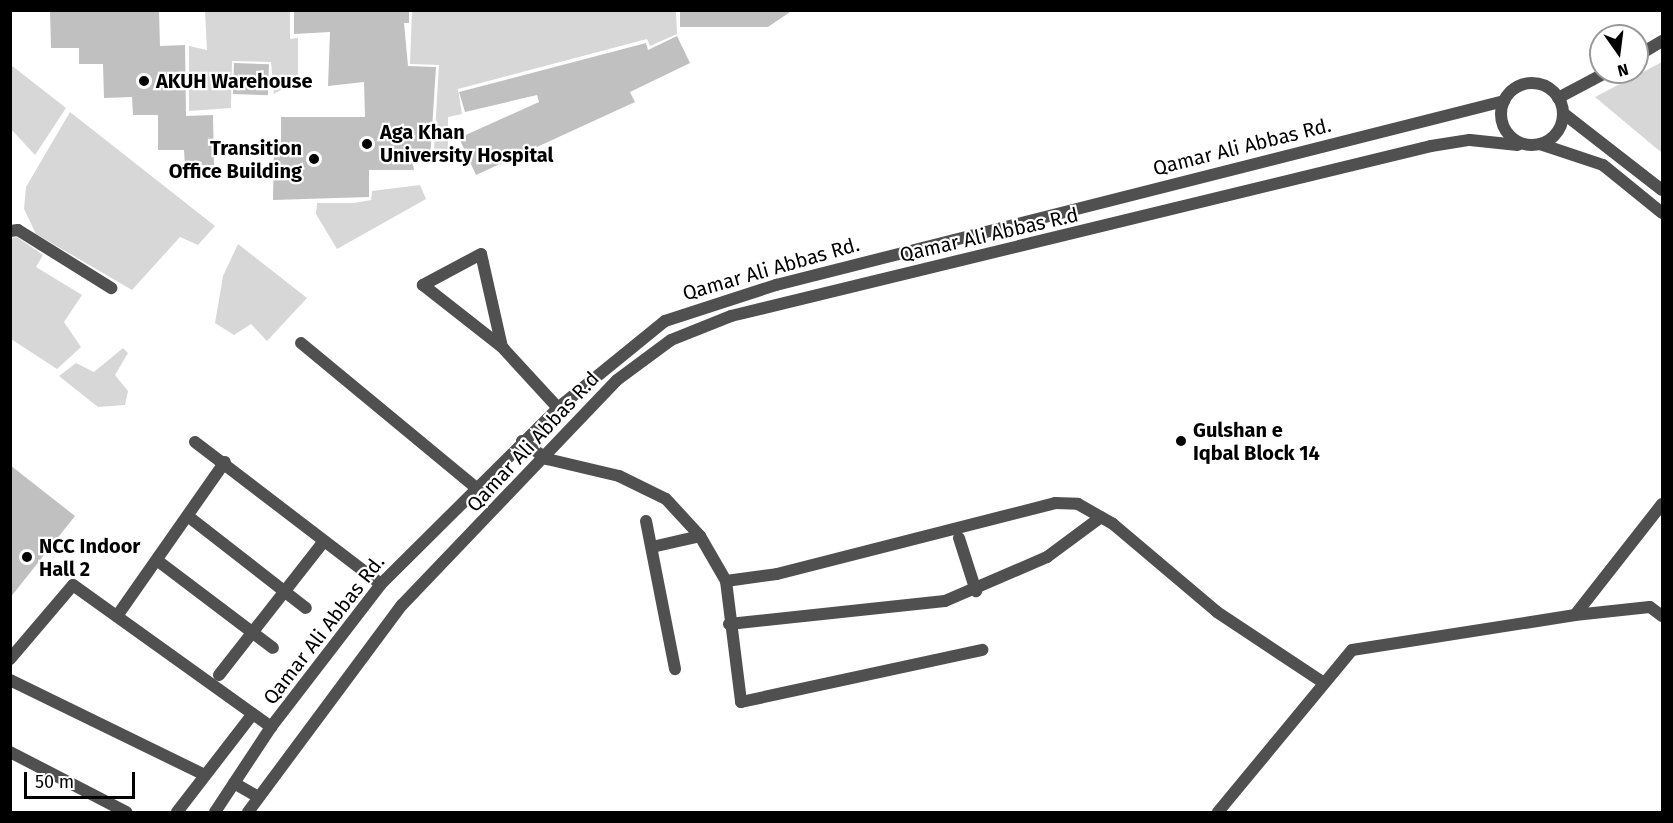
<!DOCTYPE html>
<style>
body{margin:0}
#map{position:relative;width:1673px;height:823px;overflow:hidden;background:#fff;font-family:"Fira Sans",sans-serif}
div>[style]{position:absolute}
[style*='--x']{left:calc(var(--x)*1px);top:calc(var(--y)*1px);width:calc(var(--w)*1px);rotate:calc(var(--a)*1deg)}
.green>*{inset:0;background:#d7d7d7}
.building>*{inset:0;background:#c0c0c0;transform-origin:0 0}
.street>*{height:12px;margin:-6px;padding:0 6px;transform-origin:6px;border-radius:6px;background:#505050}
.street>.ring{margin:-6px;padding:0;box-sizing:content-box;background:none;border:12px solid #505050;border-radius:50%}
.dots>*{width:16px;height:16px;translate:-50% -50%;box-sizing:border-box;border:3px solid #fff;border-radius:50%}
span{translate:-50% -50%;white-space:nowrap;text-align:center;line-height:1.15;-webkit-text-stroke:4.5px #fff;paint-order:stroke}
.poi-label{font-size:20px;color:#000;font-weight:700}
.left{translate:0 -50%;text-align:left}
.right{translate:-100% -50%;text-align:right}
.street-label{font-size:20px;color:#000}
.frame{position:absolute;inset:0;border:12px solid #000;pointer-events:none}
.north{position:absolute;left:1589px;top:24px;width:60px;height:60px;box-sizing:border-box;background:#fff;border:2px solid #999;border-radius:50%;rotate:166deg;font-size:16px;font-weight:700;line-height:24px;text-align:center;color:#000}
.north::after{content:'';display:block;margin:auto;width:21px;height:27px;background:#000;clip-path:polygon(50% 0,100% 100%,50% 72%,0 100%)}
.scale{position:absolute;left:24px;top:772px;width:111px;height:27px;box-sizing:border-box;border:3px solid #000;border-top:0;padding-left:8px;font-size:18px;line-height:21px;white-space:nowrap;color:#000;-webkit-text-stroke:4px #fff;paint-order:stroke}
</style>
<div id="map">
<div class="green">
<i style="clip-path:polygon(205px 11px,290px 11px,290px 39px,298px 38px,298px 79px,274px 94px,271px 62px,232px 61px,231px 108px,189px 111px,189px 46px,207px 50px)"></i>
<i style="clip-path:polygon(412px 11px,676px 11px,677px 34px,650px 46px,647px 39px,458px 89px,462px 114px,448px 117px,448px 149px,434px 149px,439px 65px,410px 64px)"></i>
<i style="clip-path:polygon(1662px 62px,1662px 153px,1595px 97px)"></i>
<i style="clip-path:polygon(11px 65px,66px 108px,35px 155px,11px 129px)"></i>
<i style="clip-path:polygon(70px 112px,215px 226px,198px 245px,180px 237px,132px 290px,36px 234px,24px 209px,26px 187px)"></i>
<i style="clip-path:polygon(420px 185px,426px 199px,337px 249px,316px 214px,317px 203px,354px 203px,371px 200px,372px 191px)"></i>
<i style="clip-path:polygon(17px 237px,43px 255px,36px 267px,82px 295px,64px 322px,81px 347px,57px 369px,11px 339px,11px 238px)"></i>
<i style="clip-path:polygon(238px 244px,307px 298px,267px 341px,251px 324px,234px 335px,215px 323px,223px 276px)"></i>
<i style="clip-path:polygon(123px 348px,128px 353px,115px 375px,128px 391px,125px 405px,98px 407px,59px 376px,76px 363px,94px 372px)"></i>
</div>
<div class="building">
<i style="clip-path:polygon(50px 10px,159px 10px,160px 46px,185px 45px,186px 116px,213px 115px,214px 165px,185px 166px,184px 150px,158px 150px,158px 115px,133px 115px,132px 97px,104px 98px,103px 64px,79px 64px,79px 48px,51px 48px)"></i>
<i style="clip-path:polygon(294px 10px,409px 10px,409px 23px,404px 23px,408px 66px,436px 67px,430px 161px,412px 159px,414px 170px,369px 170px,369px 197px,273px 200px,274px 143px,281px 143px,281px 117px,365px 117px,364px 82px,328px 86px,330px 32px,294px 34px)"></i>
<i style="clip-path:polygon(680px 10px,793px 10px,768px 27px,680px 27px)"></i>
<i style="clip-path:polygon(677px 36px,690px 63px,630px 92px,635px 102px,476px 175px,459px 138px,539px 102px,537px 95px,465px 112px,459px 92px,646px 43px,648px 50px)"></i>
<i style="left:234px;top:63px;width:35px;height:31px;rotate:2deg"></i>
<i style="clip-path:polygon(10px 465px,75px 516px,10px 598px)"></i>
</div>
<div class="street">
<i style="--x:1637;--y:56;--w:29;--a:-31"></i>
<i class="ring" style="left:1501px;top:83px;width:50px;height:50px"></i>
<i style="--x:1558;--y:98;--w:55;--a:-28"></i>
<i style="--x:1563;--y:113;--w:125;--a:37.9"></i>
<i style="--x:1540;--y:144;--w:66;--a:18.4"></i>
<i style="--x:1603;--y:165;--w:76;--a:39.1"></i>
<i style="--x:10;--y:231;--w:8;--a:-7"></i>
<i style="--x:18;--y:230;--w:110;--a:31.9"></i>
<i style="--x:301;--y:343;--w:227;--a:39.6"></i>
<i style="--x:502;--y:347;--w:95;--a:-102.7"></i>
<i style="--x:481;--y:254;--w:66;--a:151.9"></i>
<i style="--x:423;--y:285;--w:100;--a:38.1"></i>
<i style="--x:502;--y:347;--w:83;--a:47.4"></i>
<i style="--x:522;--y:441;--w:31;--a:36"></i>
<i style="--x:547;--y:459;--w:74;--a:13.3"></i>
<i style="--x:619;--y:476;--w:52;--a:26.1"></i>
<i style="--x:666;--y:499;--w:50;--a:47.4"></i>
<i style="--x:700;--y:536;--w:52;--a:60"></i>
<i style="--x:726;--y:581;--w:122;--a:82.9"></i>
<i style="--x:741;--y:702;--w:247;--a:-12.2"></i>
<i style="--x:195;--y:442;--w:234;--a:37.4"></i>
<i style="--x:189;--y:517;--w:148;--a:37.9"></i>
<i style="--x:646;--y:521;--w:151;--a:78.9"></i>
<i style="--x:959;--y:538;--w:56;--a:72.2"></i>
<i style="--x:652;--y:547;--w:49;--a:-12.9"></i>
<i style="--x:158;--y:561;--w:144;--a:37.1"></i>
<i style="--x:726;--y:581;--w:51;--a:-7.8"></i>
<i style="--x:777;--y:574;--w:287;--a:-14.3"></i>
<i style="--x:1055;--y:503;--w:23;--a:2"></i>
<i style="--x:1078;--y:504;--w:40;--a:29.7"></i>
<i style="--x:1113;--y:524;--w:136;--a:40.2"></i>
<i style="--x:1217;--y:612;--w:128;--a:33.6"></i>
<i style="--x:1575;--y:615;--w:141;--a:-51.9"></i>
<i style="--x:117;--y:616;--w:188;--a:-55"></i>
<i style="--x:729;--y:624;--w:217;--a:-6.1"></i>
<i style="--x:945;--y:601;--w:111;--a:-23.3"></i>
<i style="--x:1047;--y:557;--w:67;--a:-36.5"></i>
<i style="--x:10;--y:659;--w:97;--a:-49.6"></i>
<i style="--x:73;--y:585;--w:244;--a:35.6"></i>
<i style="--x:219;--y:675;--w:170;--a:-51.9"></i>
<i style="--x:10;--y:680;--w:217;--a:26"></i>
<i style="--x:10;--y:752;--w:131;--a:27.3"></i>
<i style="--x:234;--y:783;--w:28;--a:30"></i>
<i style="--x:177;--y:812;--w:123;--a:-52.3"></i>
<i style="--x:215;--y:812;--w:102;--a:-56.6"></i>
<i style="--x:271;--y:727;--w:180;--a:-52.4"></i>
<i style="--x:381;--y:584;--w:250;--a:-44.8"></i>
<i style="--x:558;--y:408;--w:138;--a:-39.1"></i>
<i style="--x:665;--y:321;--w:117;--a:-18"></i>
<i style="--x:776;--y:285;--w:751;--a:-14.18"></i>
<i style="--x:248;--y:812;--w:258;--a:-53.4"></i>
<i style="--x:402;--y:605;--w:311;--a:-46.3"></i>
<i style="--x:617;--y:380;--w:67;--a:-36.5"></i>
<i style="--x:671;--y:340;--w:65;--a:-21.8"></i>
<i style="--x:731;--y:316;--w:720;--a:-13.65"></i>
<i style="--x:1431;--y:146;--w:39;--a:-9"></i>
<i style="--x:1470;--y:140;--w:48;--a:5.9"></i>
<i style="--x:1218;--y:812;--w:210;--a:-50.4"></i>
<i style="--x:1352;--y:650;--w:226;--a:-8.9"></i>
<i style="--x:1575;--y:615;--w:75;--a:-6.1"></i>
<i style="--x:1650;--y:607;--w:15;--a:37"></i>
</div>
<div class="dots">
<i style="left:144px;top:81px;background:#000"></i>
<i style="left:367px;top:144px;background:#000"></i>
<i style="left:314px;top:159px;background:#000"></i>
<i style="left:1181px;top:441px;background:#000"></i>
<i style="left:27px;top:557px;background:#000"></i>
</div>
<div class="poi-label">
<span class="left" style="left:156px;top:81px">AKUH Warehouse</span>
<span class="left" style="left:380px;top:144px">Aga Khan<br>University Hospital</span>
<span class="right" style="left:302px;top:160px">Transition<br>Office Building</span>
<span class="left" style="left:1193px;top:442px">Gulshan e<br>Iqbal Block 14</span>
<span class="left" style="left:39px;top:558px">NCC Indoor<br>Hall 2</span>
</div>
<div class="street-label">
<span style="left:1242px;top:147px;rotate:-14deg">Qamar Ali Abbas Rd.</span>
<span style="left:989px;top:235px;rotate:-13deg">Qamar Ali Abbas R.d</span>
<span style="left:771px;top:269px;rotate:-16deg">Qamar Ali Abbas Rd.</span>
<span style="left:533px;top:442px;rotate:-47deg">Qamar Ali Abbas R.d</span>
<span style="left:324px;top:630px;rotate:-52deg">Qamar Ali Abbas Rd.</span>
</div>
<div class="frame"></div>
<div class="north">N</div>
<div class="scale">50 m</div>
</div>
